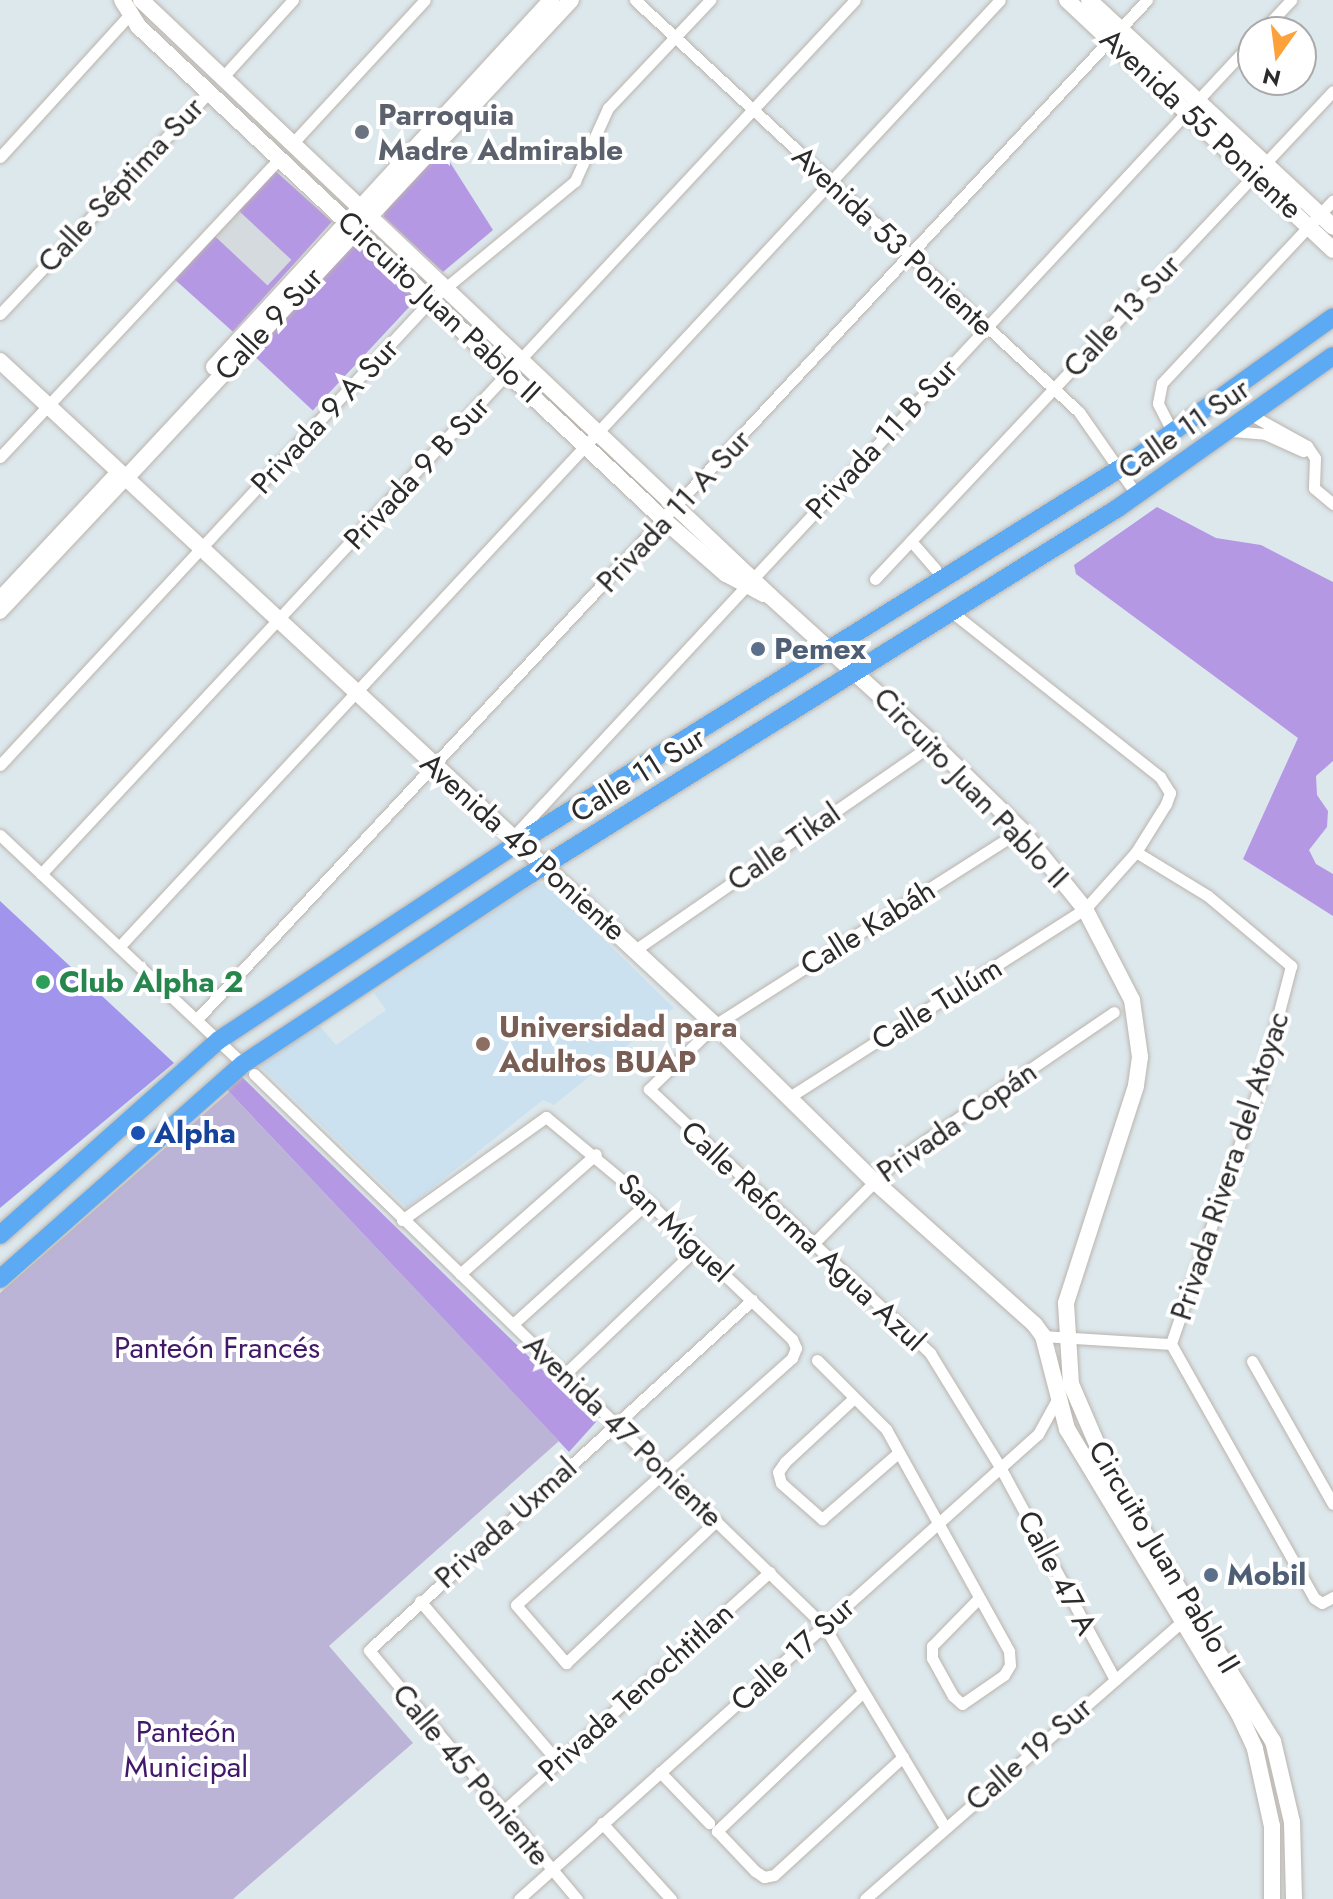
<!DOCTYPE html>
<meta charset="utf-8">
<style>
body{margin:0}
#map{position:relative;width:1333px;height:1899px;overflow:hidden;background:#dde8ed;font-family:Jost,sans-serif}
div>[style]{position:absolute}
[style*='--x']{left:calc(var(--x)*1px);top:calc(var(--y)*1px);width:calc(var(--w)*1px);rotate:calc(var(--a)*1deg)}
.education>*{inset:0;background:#cce1ef}
.green>*{inset:0;background:#b598e4;transform-origin:0 0}
.cemetery>*{inset:0;background:#bcb4d7}
.pitch>*{inset:0;background:#a094ec}
.plaza>*{inset:0;background:#d4dadd;transform-origin:0 0}
.roads{filter:drop-shadow(0 0 2px #bbb4ad) drop-shadow(0 0 2px #bbb4ad)}
.minor>*{height:11px;margin:-5.5px;padding:0 5.5px;transform-origin:5.5px;border-radius:5.5px;background:#fff}
.tertiary>*{height:14px;margin:-7px;padding:0 7px;transform-origin:7px;border-radius:7px;background:#fff}
.secondary>*{height:16px;margin:-8px;padding:0 8px;transform-origin:8px;border-radius:8px;background:#fff}
.primary>*{height:18px;margin:-9px;padding:0 9px;transform-origin:9px;border-radius:9px;background:#5caaf3}
.dots>*{width:22px;height:22px;translate:-50% -50%;box-sizing:border-box;border:4px solid #fff;border-radius:50%}
span{translate:-50% -50%;white-space:nowrap;text-align:center;line-height:1.15;-webkit-text-stroke:8px #fff;paint-order:stroke}
.worship-label{font-size:30px;color:#5b616d;font-weight:700}
.left{translate:0 -50%;text-align:left}
.street-label{font-size:30px;color:#2b2b2b}
.service-label{font-size:30px;color:#4e5e75;font-weight:700}
.leisure-label{font-size:30px;color:#27864d;font-weight:700}
.education-label{font-size:30px;color:#785e54;font-weight:700}
.transit-label{font-size:30px;color:#164399;font-weight:700}
.park-label{font-size:30px;color:#42196a}
.north{position:absolute;left:1237px;top:16px;width:80px;height:80px;box-sizing:border-box;background:#fff;border:2px solid #aaa;border-radius:50%;rotate:194deg;font-size:22px;font-weight:700;line-height:32px;text-align:center;color:#2b2b2b}
.north::after{content:'';display:block;margin:auto;width:28px;height:36px;background:#fda13a;clip-path:polygon(50% 0,100% 100%,50% 72%,0 100%)}
</style>
<div id="map">
<div class="education">
<i style="clip-path:polygon(546px 883px,674px 1008px,554px 1105px,543px 1100px,407px 1208px,259px 1065px,319px 1025px,336px 1045px,386px 1010px,374px 993px,534px 884px)"></i>
</div>
<div class="green">
<i style="clip-path:polygon(439px 145px,493px 230px,443px 272px,384px 217px,385px 205px)"></i>
<i style="left:271px;top:167px;width:82px;height:148px;rotate:42deg"></i>
<i style="left:355px;top:242px;width:84px;height:152px;rotate:43deg"></i>
<i style="clip-path:polygon(1157px 507px,1216px 538px,1261px 545px,1333px 582px,1333px 761px,1316px 776px,1317px 795px,1328px 811px,1327px 827px,1309px 850px,1316px 864px,1333px 874px,1333px 916px,1243px 859px,1298px 738px,1076px 574px,1074px 565px)"></i>
<i style="clip-path:polygon(241px 1076px,596px 1422px,569px 1452px,229px 1092px,225px 1085px)"></i>
</div>
<div class="cemetery">
<i style="clip-path:polygon(229px 1092px,559px 1441px,329px 1646px,413px 1743px,233px 1899px,0 1899px,0 1293px)"></i>
</div>
<div class="pitch">
<i style="clip-path:polygon(0 901px,174px 1063px,0 1208px)"></i>
</div>
<div class="plaza">
<i style="left:238px;top:210px;width:73px;height:35px;rotate:43deg"></i>
</div>
<div class="roads">
<div class="minor">
<i style="--x:635;--y:0;--w:606;--a:42.86"></i>
<i style="--x:1079;--y:412;--w:101;--a:55.1"></i>
<i style="--x:1261;--y:32;--w:44;--a:-46.8"></i>
<i style="--x:221;--y:79;--w:107;--a:-47.7"></i>
<i style="--x:291;--y:145;--w:197;--a:-47.3"></i>
<i style="--x:0;--y:157;--w:192;--a:-47.7"></i>
<i style="--x:0;--y:314;--w:306;--a:-46.7"></i>
<i style="--x:1253;--y:416;--w:62;--a:29.1"></i>
<i style="--x:1307;--y:446;--w:14;--a:56"></i>
<i style="--x:1315;--y:458;--w:30;--a:92"></i>
<i style="--x:1314;--y:488;--w:25;--a:40"></i>
<i style="--x:1172;--y:431;--w:31;--a:-117"></i>
<i style="--x:1158;--y:403;--w:20;--a:-79"></i>
<i style="--x:1162;--y:383;--w:250;--a:-46.9"></i>
<i style="--x:1232;--y:431;--w:33;--a:5"></i>
<i style="--x:1265;--y:434;--w:42;--a:24.1"></i>
<i style="--x:0;--y:457;--w:410;--a:-46.9"></i>
<i style="--x:911;--y:541;--w:37;--a:49"></i>
<i style="--x:875;--y:579;--w:669;--a:-46.82"></i>
<i style="--x:0;--y:765;--w:635;--a:-47.17"></i>
<i style="--x:432;--y:299;--w:185;--a:-39.5"></i>
<i style="--x:575;--y:181;--w:80;--a:-65.7"></i>
<i style="--x:608;--y:108;--w:149;--a:-46.6"></i>
<i style="--x:1021;--y:830;--w:363;--a:147.5"></i>
<i style="--x:715;--y:1025;--w:92;--a:135.9"></i>
<i style="--x:649;--y:1089;--w:386;--a:43.2"></i>
<i style="--x:930;--y:1353;--w:134;--a:58.4"></i>
<i style="--x:1000;--y:1467;--w:242;--a:61.6"></i>
<i style="--x:0;--y:835;--w:337;--a:43.3"></i>
<i style="--x:512;--y:838;--w:1088;--a:-47.09"></i>
<i style="--x:1136;--y:852;--w:84;--a:31.4"></i>
<i style="--x:1208;--y:896;--w:109;--a:40.1"></i>
<i style="--x:1291;--y:966;--w:123;--a:104.6"></i>
<i style="--x:1260;--y:1085;--w:274;--a:109"></i>
<i style="--x:1171;--y:1344;--w:291;--a:60.6"></i>
<i style="--x:1314;--y:1598;--w:9;--a:32"></i>
<i style="--x:1322;--y:1603;--w:13;--a:-29"></i>
<i style="--x:41;--y:874;--w:1194;--a:-47.04"></i>
<i style="--x:119;--y:947;--w:1293;--a:-47.07"></i>
<i style="--x:635;--y:950;--w:362;--a:-34.7"></i>
<i style="--x:197;--y:1019;--w:1393;--a:-47.01"></i>
<i style="--x:254;--y:1074;--w:793;--a:44.08"></i>
<i style="--x:824;--y:1626;--w:235;--a:59"></i>
<i style="--x:788;--y:1098;--w:352;--a:-32.5"></i>
<i style="--x:1085;--y:909;--w:76;--a:-48.2"></i>
<i style="--x:1136;--y:852;--w:57;--a:-58"></i>
<i style="--x:1166;--y:804;--w:12;--a:-70"></i>
<i style="--x:1170;--y:793;--w:19;--a:-122"></i>
<i style="--x:1160;--y:777;--w:263;--a:-141.6"></i>
<i style="--x:402;--y:1220;--w:177;--a:-35.6"></i>
<i style="--x:546;--y:1117;--w:133;--a:39.8"></i>
<i style="--x:648;--y:1202;--w:199;--a:43.6"></i>
<i style="--x:792;--y:1339;--w:10;--a:66"></i>
<i style="--x:796;--y:1348;--w:11;--a:112"></i>
<i style="--x:792;--y:1358;--w:370;--a:138.2"></i>
<i style="--x:516;--y:1605;--w:77;--a:49.2"></i>
<i style="--x:566;--y:1663;--w:207;--a:-43.4"></i>
<i style="--x:811;--y:1246;--w:118;--a:-45.3"></i>
<i style="--x:894;--y:1162;--w:266;--a:-34.3"></i>
<i style="--x:460;--y:1274;--w:181;--a:-41.4"></i>
<i style="--x:513;--y:1324;--w:182;--a:-42.1"></i>
<i style="--x:1043;--y:1336;--w:128;--a:3.6"></i>
<i style="--x:817;--y:1360;--w:98;--a:45"></i>
<i style="--x:886;--y:1429;--w:254;--a:61"></i>
<i style="--x:1009;--y:1651;--w:14;--a:86"></i>
<i style="--x:1010;--y:1665;--w:12;--a:121"></i>
<i style="--x:1004;--y:1675;--w:51;--a:145.4"></i>
<i style="--x:962;--y:1704;--w:12;--a:-138"></i>
<i style="--x:953;--y:1696;--w:43;--a:-118.9"></i>
<i style="--x:932;--y:1658;--w:12;--a:-90"></i>
<i style="--x:932;--y:1646;--w:67;--a:-45.6"></i>
<i style="--x:1252;--y:1361;--w:164;--a:60.5"></i>
<i style="--x:564;--y:1375;--w:184;--a:-43.7"></i>
<i style="--x:854;--y:1398;--w:94;--a:137.2"></i>
<i style="--x:785;--y:1462;--w:12;--a:125"></i>
<i style="--x:778;--y:1472;--w:11;--a:75"></i>
<i style="--x:781;--y:1483;--w:55;--a:41.3"></i>
<i style="--x:822;--y:1519;--w:101;--a:-41"></i>
<i style="--x:420;--y:1601;--w:212;--a:49.4"></i>
<i style="--x:863;--y:1692;--w:202;--a:136.4"></i>
<i style="--x:717;--y:1831;--w:55;--a:46.5"></i>
<i style="--x:755;--y:1871;--w:11;--a:34"></i>
<i style="--x:764;--y:1877;--w:10;--a:-11"></i>
<i style="--x:774;--y:1875;--w:175;--a:-42.5"></i>
<i style="--x:660;--y:1772;--w:71;--a:46.1"></i>
<i style="--x:501;--y:1813;--w:361;--a:-41.9"></i>
<i style="--x:602;--y:1823;--w:103;--a:47.8"></i>
<i style="--x:519;--y:1899;--w:697;--a:-41.86"></i>
<i style="--x:1038;--y:1434;--w:38;--a:-61"></i>
<i style="--x:577;--y:1899;--w:324;--a:-129.9"></i>
<i style="--x:369;--y:1650;--w:519;--a:-42.42"></i>
<i style="--x:865;--y:1899;--w:428;--a:-41.2"></i>
</div>
<div class="tertiary">
<i style="--x:0;--y:598;--w:174;--a:-46.9"></i>
<i style="--x:0;--y:612;--w:184;--a:-46.8"></i>
</div>
<div class="secondary">
<i style="--x:122;--y:0;--w:31;--a:58"></i>
<i style="--x:138;--y:26;--w:722;--a:43.2"></i>
<i style="--x:664;--y:520;--w:82;--a:41.1"></i>
<i style="--x:726;--y:574;--w:43;--a:27.8"></i>
<i style="--x:141;--y:0;--w:867;--a:43.46"></i>
<i style="--x:770;--y:596;--w:220;--a:42.2"></i>
<i style="--x:933;--y:744;--w:123;--a:44.3"></i>
<i style="--x:1021;--y:830;--w:102;--a:51"></i>
<i style="--x:1085;--y:909;--w:102;--a:62.7"></i>
<i style="--x:1132;--y:1000;--w:58;--a:82"></i>
<i style="--x:1140;--y:1057;--w:29;--a:98"></i>
<i style="--x:1136;--y:1086;--w:228;--a:107.9"></i>
<i style="--x:1066;--y:1303;--w:81;--a:86.5"></i>
<i style="--x:1071;--y:1384;--w:109;--a:66.7"></i>
<i style="--x:1114;--y:1484;--w:302;--a:58.3"></i>
<i style="--x:1273;--y:1741;--w:83;--a:76.8"></i>
<i style="--x:1292;--y:1822;--w:77;--a:88.5"></i>
<i style="--x:1067;--y:0;--w:365;--a:43.2"></i>
<i style="--x:1089;--y:0;--w:333;--a:42.9"></i>
<i style="--x:0;--y:361;--w:976;--a:42.88"></i>
<i style="--x:715;--y:1025;--w:221;--a:44.5"></i>
<i style="--x:873;--y:1180;--w:217;--a:41.8"></i>
<i style="--x:1035;--y:1325;--w:14;--a:54"></i>
<i style="--x:1043;--y:1336;--w:96;--a:75.5"></i>
<i style="--x:1067;--y:1429;--w:333;--a:58.9"></i>
<i style="--x:1239;--y:1714;--w:38;--a:65"></i>
<i style="--x:1255;--y:1749;--w:79;--a:77.6"></i>
<i style="--x:1272;--y:1826;--w:73;--a:90"></i>
<i style="--x:214;--y:367;--w:498;--a:-47.4"></i>
<i style="--x:126;--y:478;--w:653;--a:-47.05"></i>
</div>
<div class="primary">
<i style="--x:0;--y:1235;--w:293;--a:-41.7"></i>
<i style="--x:219;--y:1040;--w:358;--a:-33.4"></i>
<i style="--x:518;--y:843;--w:723;--a:-31.89"></i>
<i style="--x:1132;--y:461;--w:247;--a:-35.6"></i>
<i style="--x:0;--y:1279;--w:324;--a:-41.5"></i>
<i style="--x:243;--y:1064;--w:333;--a:-33.5"></i>
<i style="--x:521;--y:880;--w:703;--a:-31.93"></i>
<i style="--x:1118;--y:508;--w:263;--a:-35.3"></i>
</div>
</div>
<div class="dots">
<i style="left:362px;top:132px;background:#6b7280"></i>
<i style="left:758px;top:649px;background:#5c6f8a"></i>
<i style="left:43px;top:982px;background:#2e9e5b"></i>
<i style="left:483px;top:1044px;background:#8d6e63"></i>
<i style="left:138px;top:1133px;background:#1a4fb4"></i>
<i style="left:1211px;top:1575px;background:#5c6f8a"></i>
</div>
<div class="worship-label">
<span class="left" style="left:378px;top:132px">Parroquia<br>Madre Admirable</span>
</div>
<div class="street-label">
<span style="left:1201px;top:124px;rotate:43deg">Avenida 55 Poniente</span>
<span style="left:121px;top:185px;rotate:-47deg">Calle Séptima Sur</span>
<span style="left:893px;top:241px;rotate:43deg">Avenida 53 Poniente</span>
<span style="left:439px;top:307px;rotate:43deg">Circuito Juan Pablo II</span>
<span style="left:1122px;top:316px;rotate:-47deg">Calle 13 Sur</span>
<span style="left:269px;top:324px;rotate:-47deg">Calle 9 Sur</span>
<span style="left:325px;top:416px;rotate:-47deg">Privada 9 A Sur</span>
<span style="left:1184px;top:429px;rotate:-35deg">Calle 11 Sur</span>
<span style="left:882px;top:439px;rotate:-47deg">Privada 11 B Sur</span>
<span style="left:417px;top:473px;rotate:-47deg">Privada 9 B Sur</span>
<span style="left:674px;top:511px;rotate:-47deg">Privada 11 A Sur</span>
<span style="left:638px;top:775px;rotate:-32deg">Calle 11 Sur</span>
<span style="left:971px;top:788px;rotate:46deg">Circuito Juan Pablo II</span>
<span style="left:523px;top:847px;rotate:42deg">Avenida 49 Poniente</span>
<span style="left:784px;top:847px;rotate:-35deg">Calle Tikal</span>
<span style="left:868px;top:928px;rotate:-32deg">Calle Kabáh</span>
<span style="left:937px;top:1004px;rotate:-32deg">Calle Tulúm</span>
<span style="left:957px;top:1122px;rotate:-35deg">Privada Copán</span>
<span style="left:1230px;top:1166px;rotate:-72deg">Privada Rivera del Atoyac</span>
<span style="left:675px;top:1228px;rotate:43deg">San Miguel</span>
<span style="left:803px;top:1236px;rotate:43deg">Calle Reforma Agua Azul</span>
<span style="left:623px;top:1431px;rotate:44deg">Avenida 47 Poniente</span>
<span style="left:506px;top:1523px;rotate:-42deg">Privada Uxmal</span>
<span style="left:1164px;top:1557px;rotate:59deg">Circuito Juan Pablo II</span>
<span style="left:1057px;top:1573px;rotate:62deg">Calle 47 A</span>
<span style="left:793px;top:1654px;rotate:-42deg">Calle 17 Sur</span>
<span style="left:636px;top:1692px;rotate:-42deg">Privada Tenochtitlan</span>
<span style="left:1029px;top:1754px;rotate:-41deg">Calle 19 Sur</span>
<span style="left:471px;top:1775px;rotate:50deg">Calle 45 Poniente</span>
</div>
<div class="service-label">
<span class="left" style="left:774px;top:649px">Pemex</span>
<span class="left" style="left:1227px;top:1575px">Mobil</span>
</div>
<div class="leisure-label">
<span class="left" style="left:59px;top:982px">Club Alpha 2</span>
</div>
<div class="education-label">
<span class="left" style="left:499px;top:1044px">Universidad para<br>Adultos BUAP</span>
</div>
<div class="transit-label">
<span class="left" style="left:154px;top:1133px">Alpha</span>
</div>
<div class="park-label">
<span style="left:217px;top:1348px">Panteón Francés</span>
<span style="left:186px;top:1749px">Panteón<br>Municipal</span>
</div>
<div class="north">N</div>
</div>
